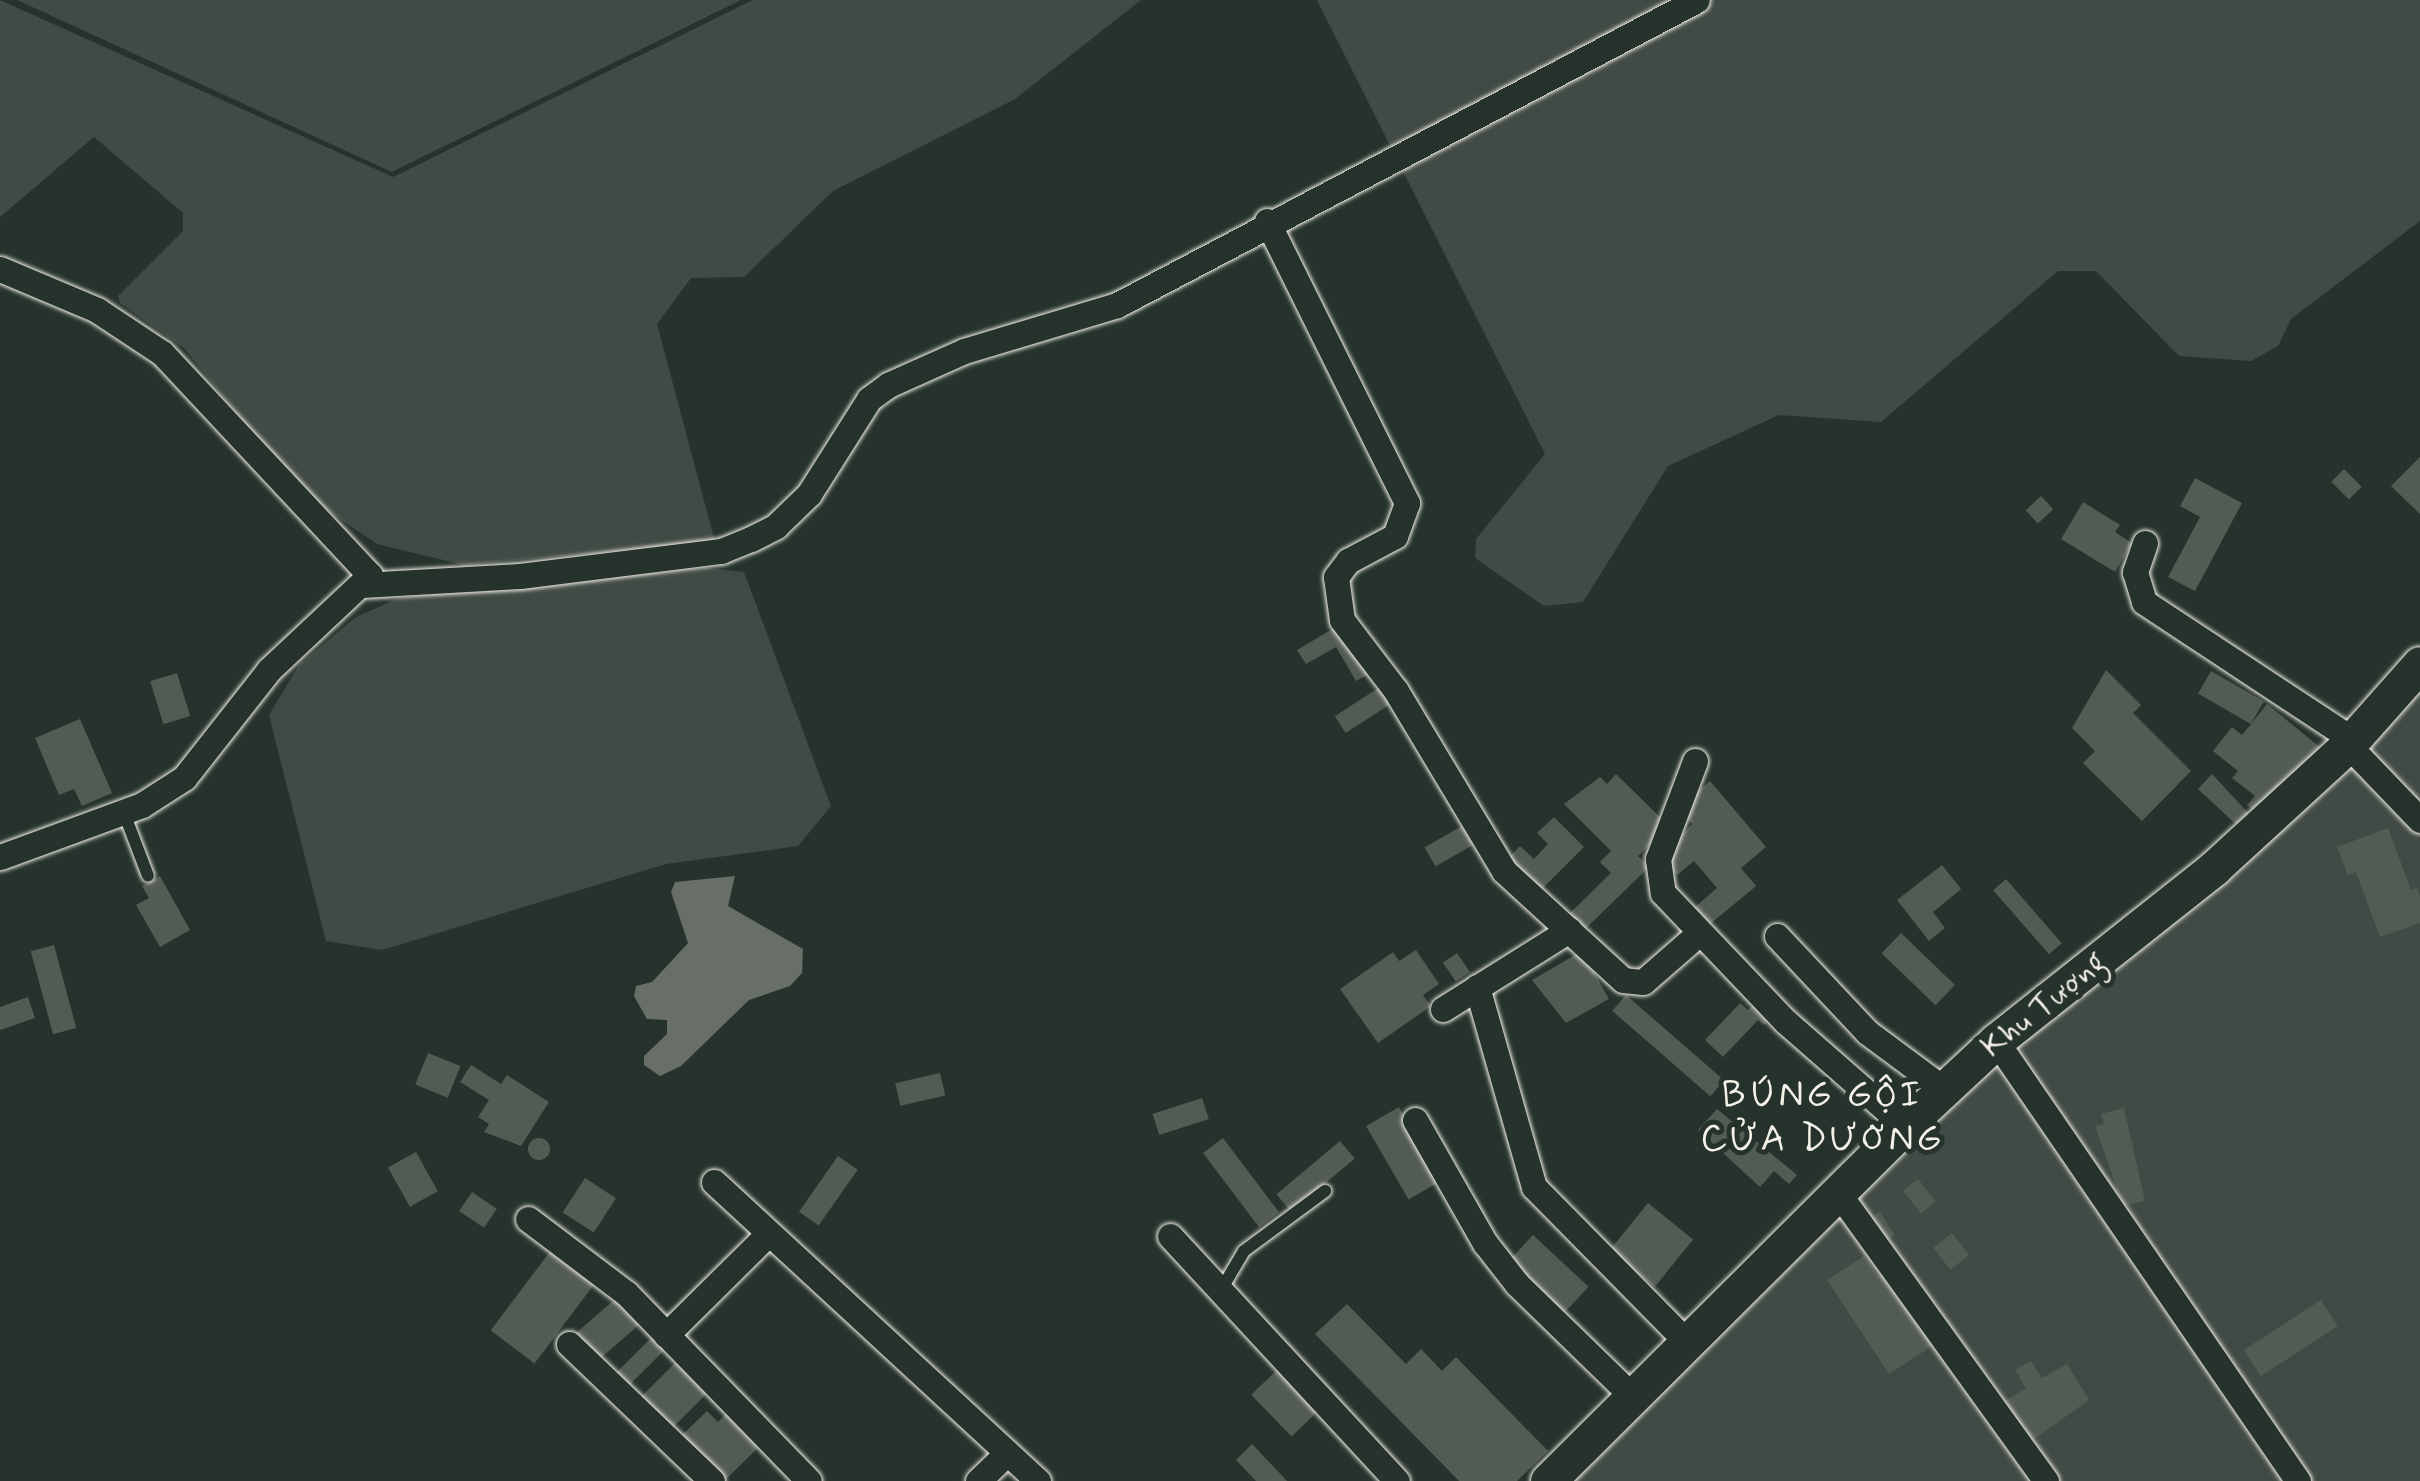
<!DOCTYPE html>
<html>
<head>
<meta charset="utf-8">
<style>
	body { margin:0 }
	#map { position:relative; width:2420px; height:1481px; overflow:hidden; background:#26332d; font-family:Mynerve,sans-serif }
	div>[style] { position:absolute }
	.green>* { inset:0; background:#414b45 }
	.water>* { inset:0; background:#676f68 }
	.building>* { inset:0; background:#525c55; transform-origin:0 0 }
	.round { border-radius:50% }
	.roads { filter:drop-shadow(0 0 2px #f4f1e8) drop-shadow(0 0 2px #f4f1e8) }
	.lane>* { height:12px; margin:-6px; padding:0 6px; transform-origin:6px; border-radius:6px; background:#26332d }
	.street>* { height:25px; margin:-12.5px; padding:0 12.5px; transform-origin:12.5px; border-radius:12.5px; background:#26332d }
	.secondary>* { height:35px; margin:-17.5px; padding:0 17.5px; transform-origin:17.5px; border-radius:17.5px; background:#26332d }
	span { translate:-50% -50%; white-space:nowrap; text-align:center; line-height:1.15; -webkit-text-stroke:10px #26332d; paint-order:stroke }
	.street-label { font-size:32px; color:#f4f1e8 }
	.quarter-label { font-size:38px; color:#f4f1e8; letter-spacing:2.5px }
</style>
</head>
<body>
<div id="map">
	<div class="green">
		<i style="clip-path:polygon(0 0,393px 177px,753px 0,1141px 0,1015px 99px,833px 191px,744px 277px,691px 278px,657px 324px,715px 542px,464px 565px,377px 544px,325px 509px,264px 447px,184px 348px,120px 303px,118px 296px,183px 231px,183px 213px,94px 137px,0 217px)"></i>
		<i style="clip-path:polygon(17px 0,741px 0,392px 172px)"></i>
		<i style="clip-path:polygon(1317px 0,2420px 0,2420px 221px,2291px 319px,2278px 346px,2251px 361px,2179px 356px,2096px 271px,2058px 271px,1881px 422px,1779px 415px,1668px 466px,1583px 602px,1544px 606px,1475px 558px,1476px 539px,1545px 454px)"></i>
		<i style="clip-path:polygon(706px 568px,744px 572px,831px 806px,798px 846px,666px 864px,382px 950px,326px 941px,269px 715px,299px 665px,356px 617px,399px 598px)"></i>
		<i style="clip-path:polygon(2420px 680px,2420px 1481px,1564px 1481px,1944px 1106px)"></i>
	</div>
	<div class="water">
		<i style="clip-path:polygon(735px 876px,728px 906px,803px 949px,802px 973px,790px 986px,749px 1000px,681px 1066px,660px 1076px,644px 1065px,644px 1056px,667px 1034px,667px 1020px,647px 1019px,634px 996px,636px 986px,652px 982px,688px 943px,671px 892px,675px 882px)"></i>
	</div>
	<div class="building">
		<i style="clip-path:polygon(2420px 457px,2420px 514px,2391px 486px)"></i>
		<i style="left:2344px;top:469px;width:25px;height:18px;rotate:45deg"></i>
		<i style="clip-path:polygon(2195px 478px,2242px 503px,2195px 591px,2168px 577px,2200px 517px,2180px 506px)"></i>
		<i style="left:2041px;top:496px;width:18px;height:21px;rotate:47deg"></i>
		<i style="clip-path:polygon(2083px 502px,2120px 525px,2115px 532px,2132px 543px,2115px 572px,2061px 539px)"></i>
		<i style="clip-path:polygon(1341px 624px,1371px 673px,1356px 681px,1336px 647px,1306px 664px,1297px 650px)"></i>
		<i style="clip-path:polygon(2106px 670px,2141px 705px,2133px 713px,2191px 771px,2142px 821px,2083px 763px,2095px 751px,2072px 728px)"></i>
		<i style="left:2211px;top:671px;width:61px;height:26px;rotate:30deg"></i>
		<i style="left:177px;top:673px;width:45px;height:28px;rotate:73deg"></i>
		<i style="left:1386px;top:683px;width:20px;height:61px;rotate:57deg"></i>
		<i style="clip-path:polygon(2267px 704px,2321px 748px,2259px 815px,2247px 805px,2255px 796px,2232px 778px,2238px 771px,2213px 751px,2232px 727px,2242px 735px)"></i>
		<i style="clip-path:polygon(80px 719px,112px 793px,82px 806px,74px 789px,59px 795px,35px 738px)"></i>
		<i style="clip-path:polygon(1616px 774px,1669px 826px,1638px 856px,1649px 867px,1580px 934px,1565px 918px,1611px 873px,1600px 862px,1611px 851px,1564px 804px,1600px 777px,1607px 784px)"></i>
		<i style="clip-path:polygon(2212px 774px,2251px 816px,2240px 828px,2198px 789px)"></i>
		<i style="clip-path:polygon(1710px 781px,1766px 847px,1741px 868px,1756px 886px,1709px 925px,1694px 908px,1717px 888px,1694px 861px,1677px 875px,1662px 857px,1692px 824px,1678px 808px)"></i>
		<i style="clip-path:polygon(1554px 817px,1584px 847px,1539px 892px,1506px 860px,1520px 846px,1534px 859px,1548px 844px,1537px 833px)"></i>
		<i style="left:1467px;top:823px;width:22px;height:49px;rotate:60deg"></i>
		<i style="clip-path:polygon(2388px 828px,2411px 890px,2417px 888px,2420px 896px,2420px 923px,2380px 937px,2356px 872px,2348px 875px,2337px 847px)"></i>
		<i style="clip-path:polygon(1942px 865px,1961px 889px,1933px 912px,1945px 928px,1929px 941px,1897px 900px)"></i>
		<i style="clip-path:polygon(160px 876px,190px 930px,160px 947px,136px 905px,149px 898px,142px 886px)"></i>
		<i style="left:2006px;top:879px;width:85px;height:17px;rotate:49deg"></i>
		<i style="left:1901px;top:933px;width:75px;height:28px;rotate:44deg"></i>
		<i style="left:54px;top:945px;width:86px;height:24px;rotate:75deg"></i>
		<i style="clip-path:polygon(1416px 950px,1439px 984px,1423px 995px,1431px 1006px,1378px 1043px,1340px 989px,1393px 952px,1399px 961px)"></i>
		<i style="clip-path:polygon(1582px 951px,1609px 999px,1566px 1023px,1532px 980px)"></i>
		<i style="left:1457px;top:953px;width:23px;height:17px;rotate:56deg"></i>
		<i style="left:1626px;top:995px;width:130px;height:21px;rotate:41deg"></i>
		<i style="clip-path:polygon(28px 997px,35px 1018px,0 1030px,0 1007px)"></i>
		<i style="clip-path:polygon(1759px 999px,1775px 1014px,1764px 1025px,1758px 1020px,1723px 1057px,1705px 1040px,1740px 1003px,1748px 1010px)"></i>
		<i style="left:428px;top:1053px;width:35px;height:34px;rotate:22deg"></i>
		<i style="clip-path:polygon(471px 1065px,501px 1084px,507px 1075px,549px 1102px,521px 1146px,484px 1132px,489px 1124px,478px 1117px,489px 1100px,460px 1082px)"></i>
		<i style="left:940px;top:1073px;width:23px;height:46px;rotate:77deg"></i>
		<i style="left:1202px;top:1098px;width:22px;height:52px;rotate:72deg"></i>
		<i style="left:1399px;top:1107px;width:85px;height:38px;rotate:60deg"></i>
		<i style="clip-path:polygon(2124px 1108px,2145px 1201px,2123px 1206px,2095px 1126px,2104px 1124px,2101px 1114px)"></i>
		<i style="clip-path:polygon(1717px 1109px,1797px 1175px,1789px 1184px,1774px 1171px,1760px 1187px,1698px 1130px)"></i>
		<i class="round" style="left:528px;top:1138px;width:22px;height:22px"></i>
		<i style="left:1223px;top:1138px;width:93px;height:25px;rotate:53deg"></i>
		<i style="left:1340px;top:1141px;width:23px;height:83px;rotate:50deg"></i>
		<i style="left:416px;top:1152px;width:45px;height:32px;rotate:61deg"></i>
		<i style="left:838px;top:1156px;width:24px;height:68px;rotate:35deg"></i>
		<i style="left:585px;top:1178px;width:37px;height:41px;rotate:33deg"></i>
		<i style="left:1918px;top:1179px;width:29px;height:19px;rotate:52deg"></i>
		<i style="left:472px;top:1192px;width:30px;height:23px;rotate:34deg"></i>
		<i style="left:1648px;top:1203px;width:58px;height:61px;rotate:39deg"></i>
		<i style="left:1880px;top:1212px;width:27px;height:17px;rotate:57deg"></i>
		<i style="left:1952px;top:1233px;width:28px;height:24px;rotate:52deg"></i>
		<i style="left:1533px;top:1235px;width:76px;height:38px;rotate:43deg"></i>
		<i style="left:555px;top:1245px;width:55px;height:107px;rotate:37deg"></i>
		<i style="clip-path:polygon(1864px 1256px,1878px 1276px,1886px 1271px,1935px 1344px,1889px 1374px,1827px 1280px)"></i>
		<i style="left:621px;top:1294px;width:35px;height:66px;rotate:49deg"></i>
		<i style="left:2321px;top:1300px;width:31px;height:92px;rotate:57deg"></i>
		<i style="clip-path:polygon(1347px 1304px,1406px 1364px,1421px 1349px,1442px 1371px,1456px 1357px,1548px 1451px,1517px 1481px,1459px 1481px,1315px 1334px)"></i>
		<i style="left:657px;top:1332px;width:18px;height:64px;rotate:45deg"></i>
		<i style="left:678px;top:1360px;width:44px;height:57px;rotate:45deg"></i>
		<i style="clip-path:polygon(2031px 1361px,2042px 1378px,2067px 1364px,2089px 1400px,2027px 1444px,2003px 1402px,2026px 1388px,2015px 1370px)"></i>
		<i style="left:1280px;top:1367px;width:58px;height:40px;rotate:46deg"></i>
		<i style="clip-path:polygon(707px 1411px,718px 1422px,727px 1413px,760px 1446px,724px 1481px,678px 1439px)"></i>
		<i style="clip-path:polygon(1252px 1444px,1287px 1481px,1256px 1481px,1236px 1460px)"></i>
	</div>
	<div class="roads">
		<div class="lane">
			<i style="left:124px;top:813px;width:67px;rotate:69.1deg"></i>
			<i style="left:1221px;top:1290px;width:45px;rotate:-59.5deg"></i>
			<i style="left:1244px;top:1251px;width:101px;rotate:-36.5deg"></i>
		</div>
		<div class="street">
			<i style="left:1267px;top:221px;width:315px;rotate:63.6deg"></i>
			<i style="left:1407px;top:503px;width:35px;rotate:110deg"></i>
			<i style="left:1395px;top:536px;width:53px;rotate:152deg"></i>
			<i style="left:1348px;top:561px;width:20px;rotate:127deg"></i>
			<i style="left:1336px;top:577px;width:43px;rotate:82.1deg"></i>
			<i style="left:1342px;top:620px;width:89px;rotate:52.7deg"></i>
			<i style="left:1396px;top:691px;width:210px;rotate:59deg"></i>
			<i style="left:1504px;top:871px;width:161px;rotate:42.5deg"></i>
			<i style="left:1623px;top:980px;width:20px;rotate:6deg"></i>
			<i style="left:1643px;top:982px;width:73px;rotate:-41.1deg"></i>
			<i style="left:0;top:269px;width:105px;rotate:22.9deg"></i>
			<i style="left:97px;top:310px;width:78px;rotate:33.5deg"></i>
			<i style="left:162px;top:353px;width:304px;rotate:46.9deg"></i>
			<i style="left:370px;top:575px;width:139px;rotate:136.8deg"></i>
			<i style="left:269px;top:670px;width:137px;rotate:128.2deg"></i>
			<i style="left:184px;top:778px;width:50px;rotate:147.3deg"></i>
			<i style="left:142px;top:805px;width:151px;rotate:159.9deg"></i>
			<i style="left:2145px;top:543px;width:31px;rotate:109deg"></i>
			<i style="left:2135px;top:572px;width:31px;rotate:73deg"></i>
			<i style="left:2144px;top:602px;width:250px;rotate:33.4deg"></i>
			<i style="left:362px;top:585px;width:158px;rotate:-3.3deg"></i>
			<i style="left:520px;top:576px;width:203px;rotate:-7.1deg"></i>
			<i style="left:721px;top:551px;width:32px;rotate:-22deg"></i>
			<i style="left:751px;top:539px;width:28px;rotate:-27deg"></i>
			<i style="left:776px;top:526px;width:46px;rotate:-44.1deg"></i>
			<i style="left:809px;top:494px;width:112px;rotate:-57.7deg"></i>
			<i style="left:869px;top:399px;width:24px;rotate:-36deg"></i>
			<i style="left:888px;top:385px;width:83px;rotate:-24.1deg"></i>
			<i style="left:964px;top:351px;width:160px;rotate:-16.7deg"></i>
			<i style="left:1117px;top:305px;width:655px;rotate:-27.74deg"></i>
			<i style="left:2348px;top:745px;width:104px;rotate:46.2deg"></i>
			<i style="left:1695px;top:761px;width:105px;rotate:110.7deg"></i>
			<i style="left:1658px;top:859px;width:34px;rotate:82deg"></i>
			<i style="left:1663px;top:893px;width:177px;rotate:46.4deg"></i>
			<i style="left:1785px;top:1021px;width:159px;rotate:41.2deg"></i>
			<i style="left:1777px;top:936px;width:132px;rotate:46.8deg"></i>
			<i style="left:1867px;top:1032px;width:97px;rotate:36.6deg"></i>
			<i style="left:1477px;top:987px;width:208px;rotate:74.1deg"></i>
			<i style="left:1534px;top:1187px;width:216px;rotate:45.4deg"></i>
			<i style="left:1443px;top:1009px;width:149px;rotate:-32.1deg"></i>
			<i style="left:1996px;top:1041px;width:534px;rotate:55.54deg"></i>
			<i style="left:1415px;top:1120px;width:142px;rotate:60.4deg"></i>
			<i style="left:1485px;top:1243px;width:52px;rotate:52deg"></i>
			<i style="left:1517px;top:1284px;width:162px;rotate:44.2deg"></i>
			<i style="left:714px;top:1182px;width:441px;rotate:42.7deg"></i>
			<i style="left:1839px;top:1194px;width:354px;rotate:54.2deg"></i>
			<i style="left:528px;top:1219px;width:123px;rotate:37.1deg"></i>
			<i style="left:626px;top:1293px;width:262px;rotate:45.8deg"></i>
			<i style="left:1170px;top:1236px;width:334px;rotate:47.2deg"></i>
			<i style="left:666px;top:1335px;width:144px;rotate:-44.7deg"></i>
			<i style="left:569px;top:1344px;width:198px;rotate:43.8deg"></i>
			<i style="left:978px;top:1481px;width:40px;rotate:-44deg"></i>
		</div>
		<div class="secondary">
			<i style="left:1548px;top:1481px;width:503px;rotate:-44.84deg"></i>
			<i style="left:1905px;top:1126px;width:125px;rotate:-43deg"></i>
			<i style="left:1996px;top:1041px;width:278px;rotate:-38.4deg"></i>
			<i style="left:2214px;top:868px;width:182px;rotate:-42.5deg"></i>
			<i style="left:2348px;top:745px;width:108px;rotate:-48.4deg"></i>
		</div>
	</div>
	<div class="street-label">
		<span style="left:2044px;top:1005px;rotate:-39deg">Khu Tượng</span>
	</div>
	<div class="quarter-label">
		<span style="left:1822px;top:1118px">BÚNG GỘI<br>CỬA DƯƠNG</span>
	</div>
</div>
</body>
</html>
